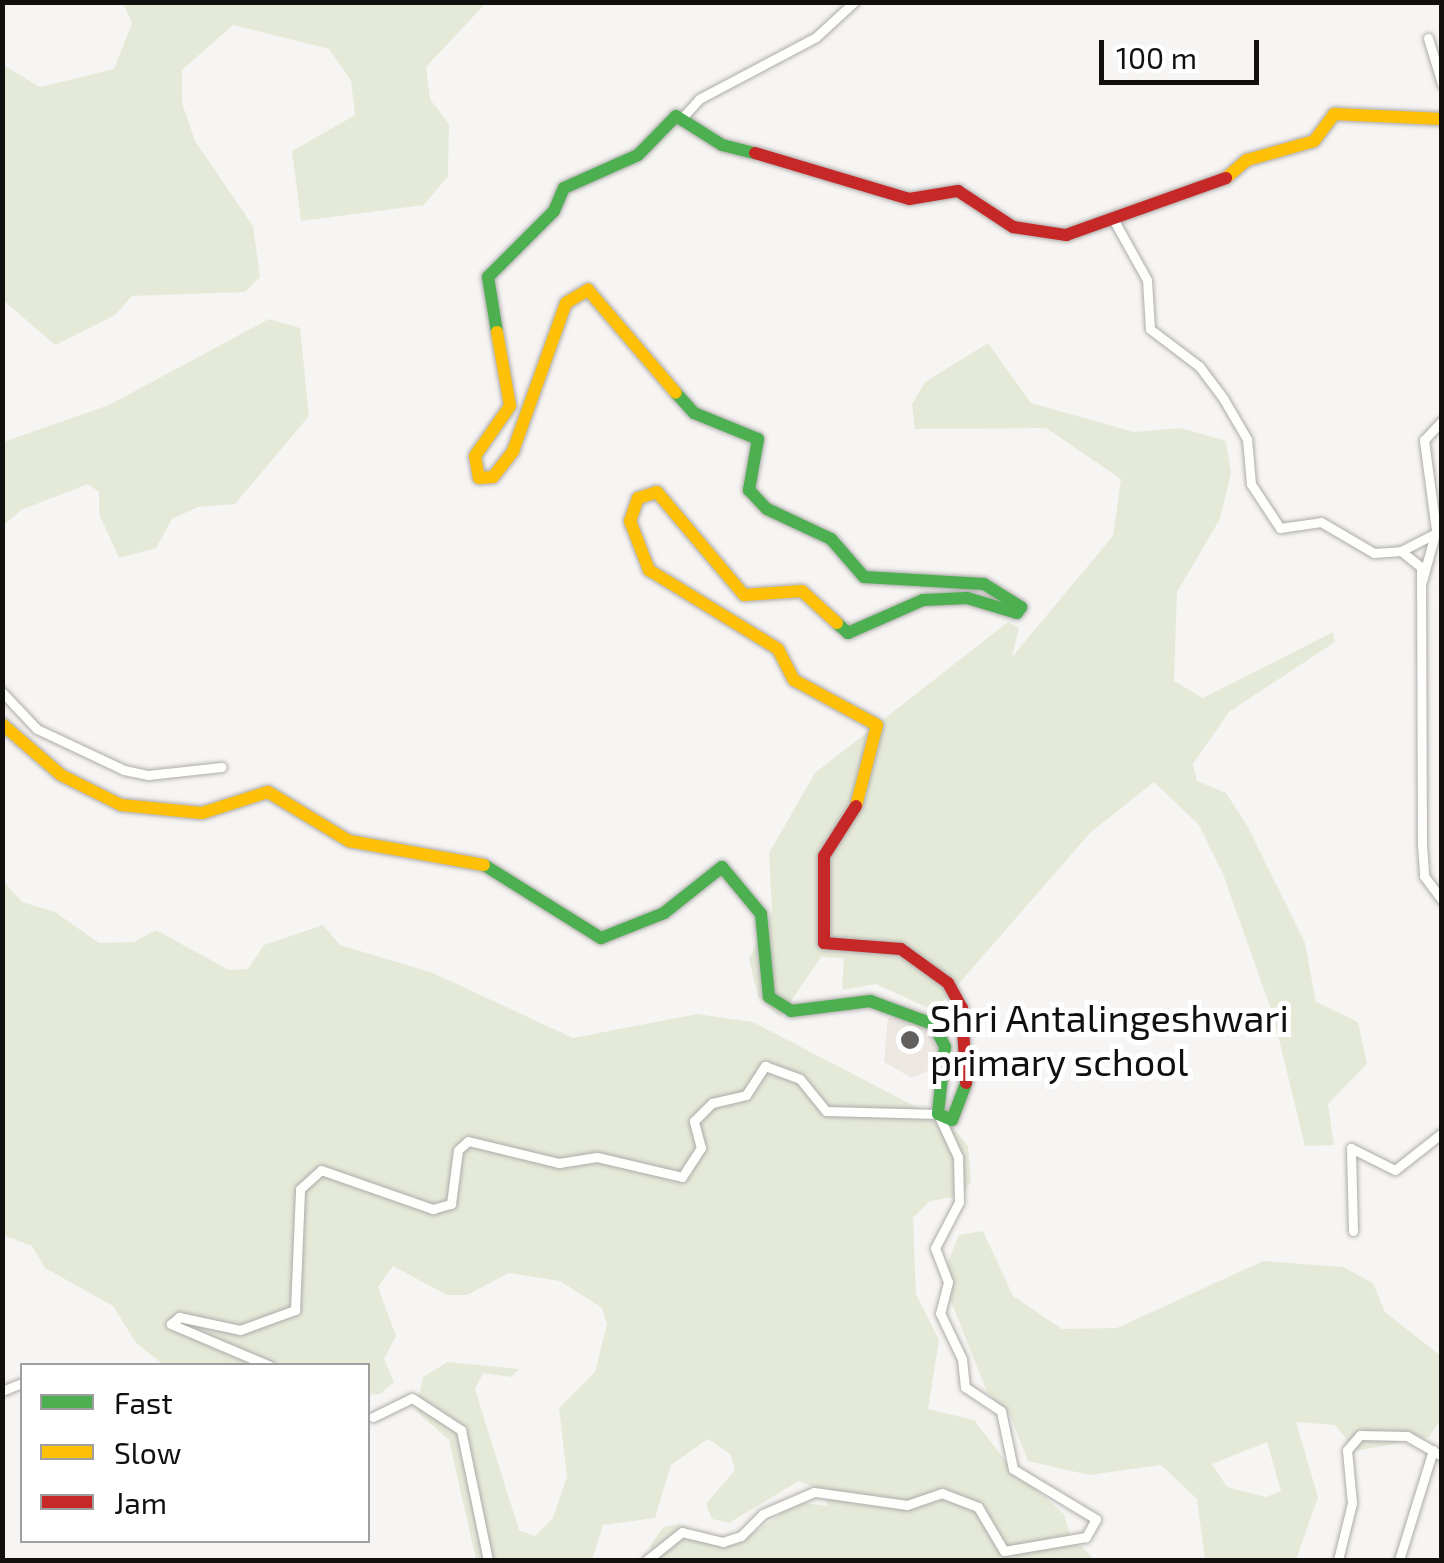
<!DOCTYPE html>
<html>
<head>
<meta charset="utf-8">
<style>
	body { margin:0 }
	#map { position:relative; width:1444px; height:1563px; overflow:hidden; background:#f7f5f3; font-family:"Exo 2",sans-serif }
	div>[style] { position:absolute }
	.built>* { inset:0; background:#ece7e1 }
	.green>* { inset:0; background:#e5ead8 }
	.roads { filter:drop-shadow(0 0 2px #adabaa) drop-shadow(0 0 2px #adabaa) }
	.street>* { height:9px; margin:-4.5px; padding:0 4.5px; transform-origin:4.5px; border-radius:4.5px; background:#fefefd }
	.fast>* { height:12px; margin:-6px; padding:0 6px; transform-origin:6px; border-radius:6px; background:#4caf50 }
	.slow>* { height:12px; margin:-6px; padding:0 6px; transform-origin:6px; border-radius:6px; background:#ffc107 }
	.jam>* { height:12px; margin:-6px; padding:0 6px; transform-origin:6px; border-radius:6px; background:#c62828 }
	.dots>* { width:28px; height:28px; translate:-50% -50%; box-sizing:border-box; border:5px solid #fff; border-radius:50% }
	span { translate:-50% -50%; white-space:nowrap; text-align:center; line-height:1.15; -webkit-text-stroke:10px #fff; paint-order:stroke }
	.poi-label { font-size:38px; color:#11100f }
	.left { translate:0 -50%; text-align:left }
	.frame { position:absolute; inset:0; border:5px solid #11100f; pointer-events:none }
	.legend { position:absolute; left:20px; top:1363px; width:350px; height:180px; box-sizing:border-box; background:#fff; border:2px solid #a09f9f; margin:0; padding:12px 18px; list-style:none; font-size:30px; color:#11100f }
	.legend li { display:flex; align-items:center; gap:20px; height:50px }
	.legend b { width:50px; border:2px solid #a09f9f }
	.scale { position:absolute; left:1099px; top:40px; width:160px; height:45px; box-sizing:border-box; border:5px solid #11100f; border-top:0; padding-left:12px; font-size:30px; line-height:35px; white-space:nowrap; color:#11100f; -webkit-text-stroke:8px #fff; paint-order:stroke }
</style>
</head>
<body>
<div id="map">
	<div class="built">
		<i style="clip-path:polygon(888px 1018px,925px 1018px,943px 1064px,912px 1078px,884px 1062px)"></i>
	</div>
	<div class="green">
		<i style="clip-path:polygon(123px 3px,486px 3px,426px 67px,430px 99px,449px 124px,448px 176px,424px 205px,301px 221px,292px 151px,355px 115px,351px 81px,329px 49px,233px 25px,182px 70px,182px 103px,195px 141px,253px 226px,260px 277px,245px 292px,132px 296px,115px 315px,55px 345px,3px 300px,3px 65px,40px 87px,114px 69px,132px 23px)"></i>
		<i style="clip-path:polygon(269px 319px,300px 328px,309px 416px,235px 504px,198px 507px,172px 519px,156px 548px,119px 558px,99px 514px,99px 492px,88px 484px,21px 510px,3px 526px,3px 442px,109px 405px)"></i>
		<i style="clip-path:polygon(988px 343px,1031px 403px,1134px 432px,1181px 428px,1226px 441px,1231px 473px,1220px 519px,1177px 592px,1174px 681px,1203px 698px,1333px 632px,1335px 642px,1229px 712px,1193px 764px,1197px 781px,1226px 793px,1248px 827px,1305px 943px,1316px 1002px,1358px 1022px,1367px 1064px,1328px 1104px,1334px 1145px,1305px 1146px,1273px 1015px,1223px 874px,1199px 825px,1154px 782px,1090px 833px,935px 1011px,876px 984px,842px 990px,844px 958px,821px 957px,780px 1017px,758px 997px,749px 959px,772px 912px,769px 853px,815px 773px,1008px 622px,1019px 628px,1012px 657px,1113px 536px,1121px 479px,1046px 428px,915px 429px,912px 404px,925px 382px)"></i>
		<i style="clip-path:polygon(5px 883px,22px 902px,55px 912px,99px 943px,134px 942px,156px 930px,229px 970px,248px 969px,264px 945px,323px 925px,340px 945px,433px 973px,573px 1038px,697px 1014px,753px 1022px,951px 1125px,968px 1146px,971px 1182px,960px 1196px,930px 1201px,913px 1218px,916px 1294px,939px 1340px,928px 1409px,974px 1420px,1011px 1468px,1064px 1514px,1071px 1536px,1095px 1560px,657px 1560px,650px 1546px,663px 1527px,680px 1524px,718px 1544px,755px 1532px,798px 1502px,828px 1506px,824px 1491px,799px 1481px,729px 1523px,712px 1519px,706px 1504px,735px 1470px,730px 1454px,708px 1439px,671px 1465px,655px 1518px,603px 1525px,592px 1560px,476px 1560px,449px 1440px,416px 1411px,423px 1377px,448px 1362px,519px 1369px,511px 1377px,483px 1373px,475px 1389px,519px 1530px,535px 1536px,553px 1518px,567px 1477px,559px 1408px,595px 1372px,607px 1324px,602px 1308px,560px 1281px,509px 1273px,467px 1295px,447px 1295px,393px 1266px,378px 1287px,396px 1336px,384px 1359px,394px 1382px,380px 1394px,368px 1395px,368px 1366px,164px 1365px,136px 1343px,113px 1306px,45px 1268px,32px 1246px,3px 1235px)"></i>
		<i style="clip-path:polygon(evenodd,983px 1231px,1013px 1296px,1062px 1329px,1117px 1328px,1263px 1261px,1343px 1267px,1373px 1283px,1385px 1312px,1441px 1356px,1441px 1419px,1429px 1437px,1356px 1451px,1335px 1425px,1296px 1422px,1318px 1497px,1296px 1560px,1205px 1560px,1197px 1499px,1161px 1465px,1089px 1475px,1028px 1461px,1010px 1415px,987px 1392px,950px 1299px,948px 1261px,959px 1235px,983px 1231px,1267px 1442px,1281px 1491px,1266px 1497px,1227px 1487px,1212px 1464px,1267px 1442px)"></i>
	</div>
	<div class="roads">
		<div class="street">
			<i style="left:1428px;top:38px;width:48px;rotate:73.1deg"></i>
			<i style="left:682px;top:118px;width:25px;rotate:-48deg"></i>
			<i style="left:699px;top:99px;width:132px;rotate:-27.9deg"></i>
			<i style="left:816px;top:37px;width:52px;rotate:-42.6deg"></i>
			<i style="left:1112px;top:217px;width:72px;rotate:60.9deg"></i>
			<i style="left:1147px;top:280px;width:49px;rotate:86.5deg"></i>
			<i style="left:1150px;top:329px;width:61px;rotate:37.1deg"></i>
			<i style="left:1199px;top:366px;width:40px;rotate:53deg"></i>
			<i style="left:1223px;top:398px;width:48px;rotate:59.7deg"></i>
			<i style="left:1247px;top:439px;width:45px;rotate:84.9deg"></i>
			<i style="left:1251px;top:484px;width:53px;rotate:56.6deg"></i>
			<i style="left:1280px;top:528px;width:41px;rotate:-8.3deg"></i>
			<i style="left:1321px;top:522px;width:61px;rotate:30.3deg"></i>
			<i style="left:1374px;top:553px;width:27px;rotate:-4deg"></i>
			<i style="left:1401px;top:551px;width:46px;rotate:-27.1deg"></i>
			<i style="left:1401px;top:551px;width:26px;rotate:39deg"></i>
			<i style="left:1421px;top:567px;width:277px;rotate:89.8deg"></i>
			<i style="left:1422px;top:844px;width:32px;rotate:86deg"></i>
			<i style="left:1424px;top:876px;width:30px;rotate:53deg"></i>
			<i style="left:1422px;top:581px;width:53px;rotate:-74.6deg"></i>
			<i style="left:1436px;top:530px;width:91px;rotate:-97.6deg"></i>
			<i style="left:1424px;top:440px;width:26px;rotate:-47deg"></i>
			<i style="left:2px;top:692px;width:51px;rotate:46.6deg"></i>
			<i style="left:37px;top:729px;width:96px;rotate:25.2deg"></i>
			<i style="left:124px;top:770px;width:25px;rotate:12deg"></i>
			<i style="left:148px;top:775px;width:74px;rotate:-6.2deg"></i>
			<i style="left:1353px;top:1231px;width:83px;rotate:-91.4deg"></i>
			<i style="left:1351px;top:1148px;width:49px;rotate:26.6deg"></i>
			<i style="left:1395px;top:1170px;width:60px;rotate:-38.2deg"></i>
			<i style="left:270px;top:1366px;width:108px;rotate:-157deg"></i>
			<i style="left:171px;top:1324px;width:11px;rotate:-41deg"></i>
			<i style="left:179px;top:1317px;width:62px;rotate:12deg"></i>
			<i style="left:240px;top:1330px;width:59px;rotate:-20deg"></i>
			<i style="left:295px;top:1310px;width:121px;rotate:-87.6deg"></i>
			<i style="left:300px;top:1189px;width:28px;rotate:-42deg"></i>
			<i style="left:321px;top:1170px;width:119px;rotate:19.2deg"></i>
			<i style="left:433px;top:1209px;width:19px;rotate:-16deg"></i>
			<i style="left:451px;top:1204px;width:54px;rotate:-82.6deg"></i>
			<i style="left:458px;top:1150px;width:13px;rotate:-42deg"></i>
			<i style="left:468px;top:1141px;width:94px;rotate:13.6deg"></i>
			<i style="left:559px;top:1163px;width:38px;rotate:-9deg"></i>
			<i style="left:597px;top:1157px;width:87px;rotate:13.2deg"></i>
			<i style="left:682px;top:1177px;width:35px;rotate:-57deg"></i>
			<i style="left:701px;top:1148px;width:28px;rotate:-105deg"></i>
			<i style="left:694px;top:1121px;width:25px;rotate:-45deg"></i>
			<i style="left:712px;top:1103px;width:35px;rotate:-13deg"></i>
			<i style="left:746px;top:1095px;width:35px;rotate:-57deg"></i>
			<i style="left:765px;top:1066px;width:37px;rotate:20deg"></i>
			<i style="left:800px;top:1079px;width:41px;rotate:50.9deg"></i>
			<i style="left:826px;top:1111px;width:112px;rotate:1.5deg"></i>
			<i style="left:938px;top:1114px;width:47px;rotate:65.1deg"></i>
			<i style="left:958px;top:1157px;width:45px;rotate:88.7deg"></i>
			<i style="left:959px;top:1202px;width:52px;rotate:117.6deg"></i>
			<i style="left:935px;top:1248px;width:36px;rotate:69deg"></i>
			<i style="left:948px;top:1282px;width:32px;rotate:104deg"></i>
			<i style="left:940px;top:1313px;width:51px;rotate:64.4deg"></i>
			<i style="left:962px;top:1359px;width:28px;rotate:84deg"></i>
			<i style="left:965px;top:1387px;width:43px;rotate:33.7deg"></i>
			<i style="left:1001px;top:1411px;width:59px;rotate:78.3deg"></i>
			<i style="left:1013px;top:1469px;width:97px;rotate:31.1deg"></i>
			<i style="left:1096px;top:1519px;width:21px;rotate:119deg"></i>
			<i style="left:1086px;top:1537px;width:83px;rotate:170.3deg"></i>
			<i style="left:1004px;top:1551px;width:51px;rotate:-120.6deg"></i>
			<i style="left:978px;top:1507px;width:39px;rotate:-159deg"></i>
			<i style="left:942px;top:1493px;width:37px;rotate:161deg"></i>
			<i style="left:907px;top:1505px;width:94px;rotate:-172deg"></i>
			<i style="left:814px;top:1492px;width:56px;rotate:156.7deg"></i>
			<i style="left:763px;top:1514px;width:31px;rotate:135deg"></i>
			<i style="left:741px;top:1536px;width:19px;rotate:162deg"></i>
			<i style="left:723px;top:1542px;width:42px;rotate:-166.3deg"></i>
			<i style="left:682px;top:1532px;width:45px;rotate:141.3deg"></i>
			<i style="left:2px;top:1391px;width:22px;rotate:-22deg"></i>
			<i style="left:373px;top:1417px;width:43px;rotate:-26deg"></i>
			<i style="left:412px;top:1398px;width:59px;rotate:33.1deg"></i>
			<i style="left:461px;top:1430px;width:133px;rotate:78.3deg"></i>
			<i style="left:1338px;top:1560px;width:59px;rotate:-76.2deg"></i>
			<i style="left:1352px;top:1503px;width:53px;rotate:-95.4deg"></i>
			<i style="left:1347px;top:1450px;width:20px;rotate:-49deg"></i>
			<i style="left:1360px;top:1435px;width:47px;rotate:1.2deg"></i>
			<i style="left:1407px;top:1436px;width:40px;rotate:29.7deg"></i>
			<i style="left:1399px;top:1560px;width:115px;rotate:-72.8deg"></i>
		</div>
		<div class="fast">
			<i style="left:497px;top:332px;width:56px;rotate:-99.3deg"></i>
			<i style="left:488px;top:277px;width:93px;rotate:-45deg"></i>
			<i style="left:554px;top:211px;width:25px;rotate:-67deg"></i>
			<i style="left:564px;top:188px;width:81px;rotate:-24deg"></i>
			<i style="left:638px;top:155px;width:54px;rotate:-45.7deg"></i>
			<i style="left:676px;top:116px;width:54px;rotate:32.2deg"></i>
			<i style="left:722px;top:145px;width:34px;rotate:14deg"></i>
			<i style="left:676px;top:393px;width:27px;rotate:48deg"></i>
			<i style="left:694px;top:413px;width:69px;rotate:22.1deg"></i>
			<i style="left:758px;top:439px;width:52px;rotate:100deg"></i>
			<i style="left:749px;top:490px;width:26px;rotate:47deg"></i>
			<i style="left:767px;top:509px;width:71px;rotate:25.1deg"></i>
			<i style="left:831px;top:539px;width:50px;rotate:49deg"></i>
			<i style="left:864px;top:577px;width:120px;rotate:3.3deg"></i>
			<i style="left:984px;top:584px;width:44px;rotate:31.9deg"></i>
			<i style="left:1021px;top:607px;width:7px;rotate:124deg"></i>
			<i style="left:1017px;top:613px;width:52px;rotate:-163.3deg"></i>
			<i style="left:967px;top:598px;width:44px;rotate:177.4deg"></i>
			<i style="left:923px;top:600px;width:82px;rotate:156.3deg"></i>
			<i style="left:848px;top:633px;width:15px;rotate:-138deg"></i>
			<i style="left:484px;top:865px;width:138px;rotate:32deg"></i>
			<i style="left:601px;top:938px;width:68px;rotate:-21.6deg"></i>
			<i style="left:664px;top:913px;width:74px;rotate:-38.4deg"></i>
			<i style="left:722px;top:867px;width:61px;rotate:50.3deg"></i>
			<i style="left:761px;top:914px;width:83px;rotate:84.5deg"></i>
			<i style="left:769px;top:997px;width:26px;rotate:32deg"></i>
			<i style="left:791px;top:1011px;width:80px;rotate:-7.2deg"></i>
			<i style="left:870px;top:1001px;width:67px;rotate:20.1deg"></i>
			<i style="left:933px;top:1024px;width:26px;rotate:62deg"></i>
			<i style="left:945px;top:1047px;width:67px;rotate:96deg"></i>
			<i style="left:938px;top:1114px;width:15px;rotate:23deg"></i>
			<i style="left:952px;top:1120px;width:40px;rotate:-69deg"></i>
		</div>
		<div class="slow">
			<i style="left:1226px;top:178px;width:28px;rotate:-41deg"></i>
			<i style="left:1247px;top:160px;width:70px;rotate:-15.8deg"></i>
			<i style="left:1314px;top:141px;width:34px;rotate:-53deg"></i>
			<i style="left:1334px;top:114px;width:108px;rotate:2.7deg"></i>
			<i style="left:497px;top:332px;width:75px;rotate:80deg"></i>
			<i style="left:510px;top:406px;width:61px;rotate:125deg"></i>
			<i style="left:475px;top:456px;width:22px;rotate:80deg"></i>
			<i style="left:479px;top:478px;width:14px;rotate:-4deg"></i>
			<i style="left:493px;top:477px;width:33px;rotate:-52deg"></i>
			<i style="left:513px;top:451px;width:157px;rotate:-70.3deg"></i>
			<i style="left:566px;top:303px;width:26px;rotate:-31deg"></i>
			<i style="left:588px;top:290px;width:135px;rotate:49.5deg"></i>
			<i style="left:837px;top:623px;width:47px;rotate:-137.6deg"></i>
			<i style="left:802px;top:591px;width:58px;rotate:176.1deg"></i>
			<i style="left:744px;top:595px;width:135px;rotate:-130.2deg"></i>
			<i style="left:657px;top:492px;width:20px;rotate:162deg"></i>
			<i style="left:638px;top:498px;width:24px;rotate:109deg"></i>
			<i style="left:630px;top:521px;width:53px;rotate:68.8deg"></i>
			<i style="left:649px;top:570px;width:151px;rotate:31.5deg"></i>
			<i style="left:778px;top:649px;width:35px;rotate:63deg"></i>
			<i style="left:794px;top:680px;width:94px;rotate:28.5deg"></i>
			<i style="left:877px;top:725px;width:84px;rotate:104.5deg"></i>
			<i style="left:2px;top:724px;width:78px;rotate:40.8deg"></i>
			<i style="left:61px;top:775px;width:67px;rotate:26.6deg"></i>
			<i style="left:121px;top:805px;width:81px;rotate:5.6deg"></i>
			<i style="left:202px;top:813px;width:69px;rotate:-17.7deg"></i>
			<i style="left:268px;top:792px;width:95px;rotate:31.2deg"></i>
			<i style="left:349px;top:841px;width:137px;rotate:10.1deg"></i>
		</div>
		<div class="jam">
			<i style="left:755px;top:153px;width:161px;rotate:16.6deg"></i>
			<i style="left:909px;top:199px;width:50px;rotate:-9.3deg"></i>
			<i style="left:958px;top:191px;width:66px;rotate:33.2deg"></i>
			<i style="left:1013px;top:227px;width:54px;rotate:8.6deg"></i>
			<i style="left:1066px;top:235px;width:170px;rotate:-19.6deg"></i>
			<i style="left:856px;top:806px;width:59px;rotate:122.6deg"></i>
			<i style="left:824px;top:856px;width:87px;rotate:90deg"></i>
			<i style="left:824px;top:943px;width:77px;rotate:4.5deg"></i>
			<i style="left:901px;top:949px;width:58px;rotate:35.9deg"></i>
			<i style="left:948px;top:983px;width:29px;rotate:61deg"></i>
			<i style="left:962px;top:1008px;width:75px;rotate:86.9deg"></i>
		</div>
	</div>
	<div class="dots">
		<i style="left:910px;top:1040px;background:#62605f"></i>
	</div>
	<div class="poi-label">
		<span class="left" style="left:930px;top:1040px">Shri Antalingeshwari<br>primary school</span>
	</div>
	<div class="frame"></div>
	<ul class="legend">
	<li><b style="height:12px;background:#4caf50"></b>Fast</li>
	<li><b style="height:12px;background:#ffc107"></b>Slow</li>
	<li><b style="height:12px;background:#c62828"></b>Jam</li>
	</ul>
	<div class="scale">100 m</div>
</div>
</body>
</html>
